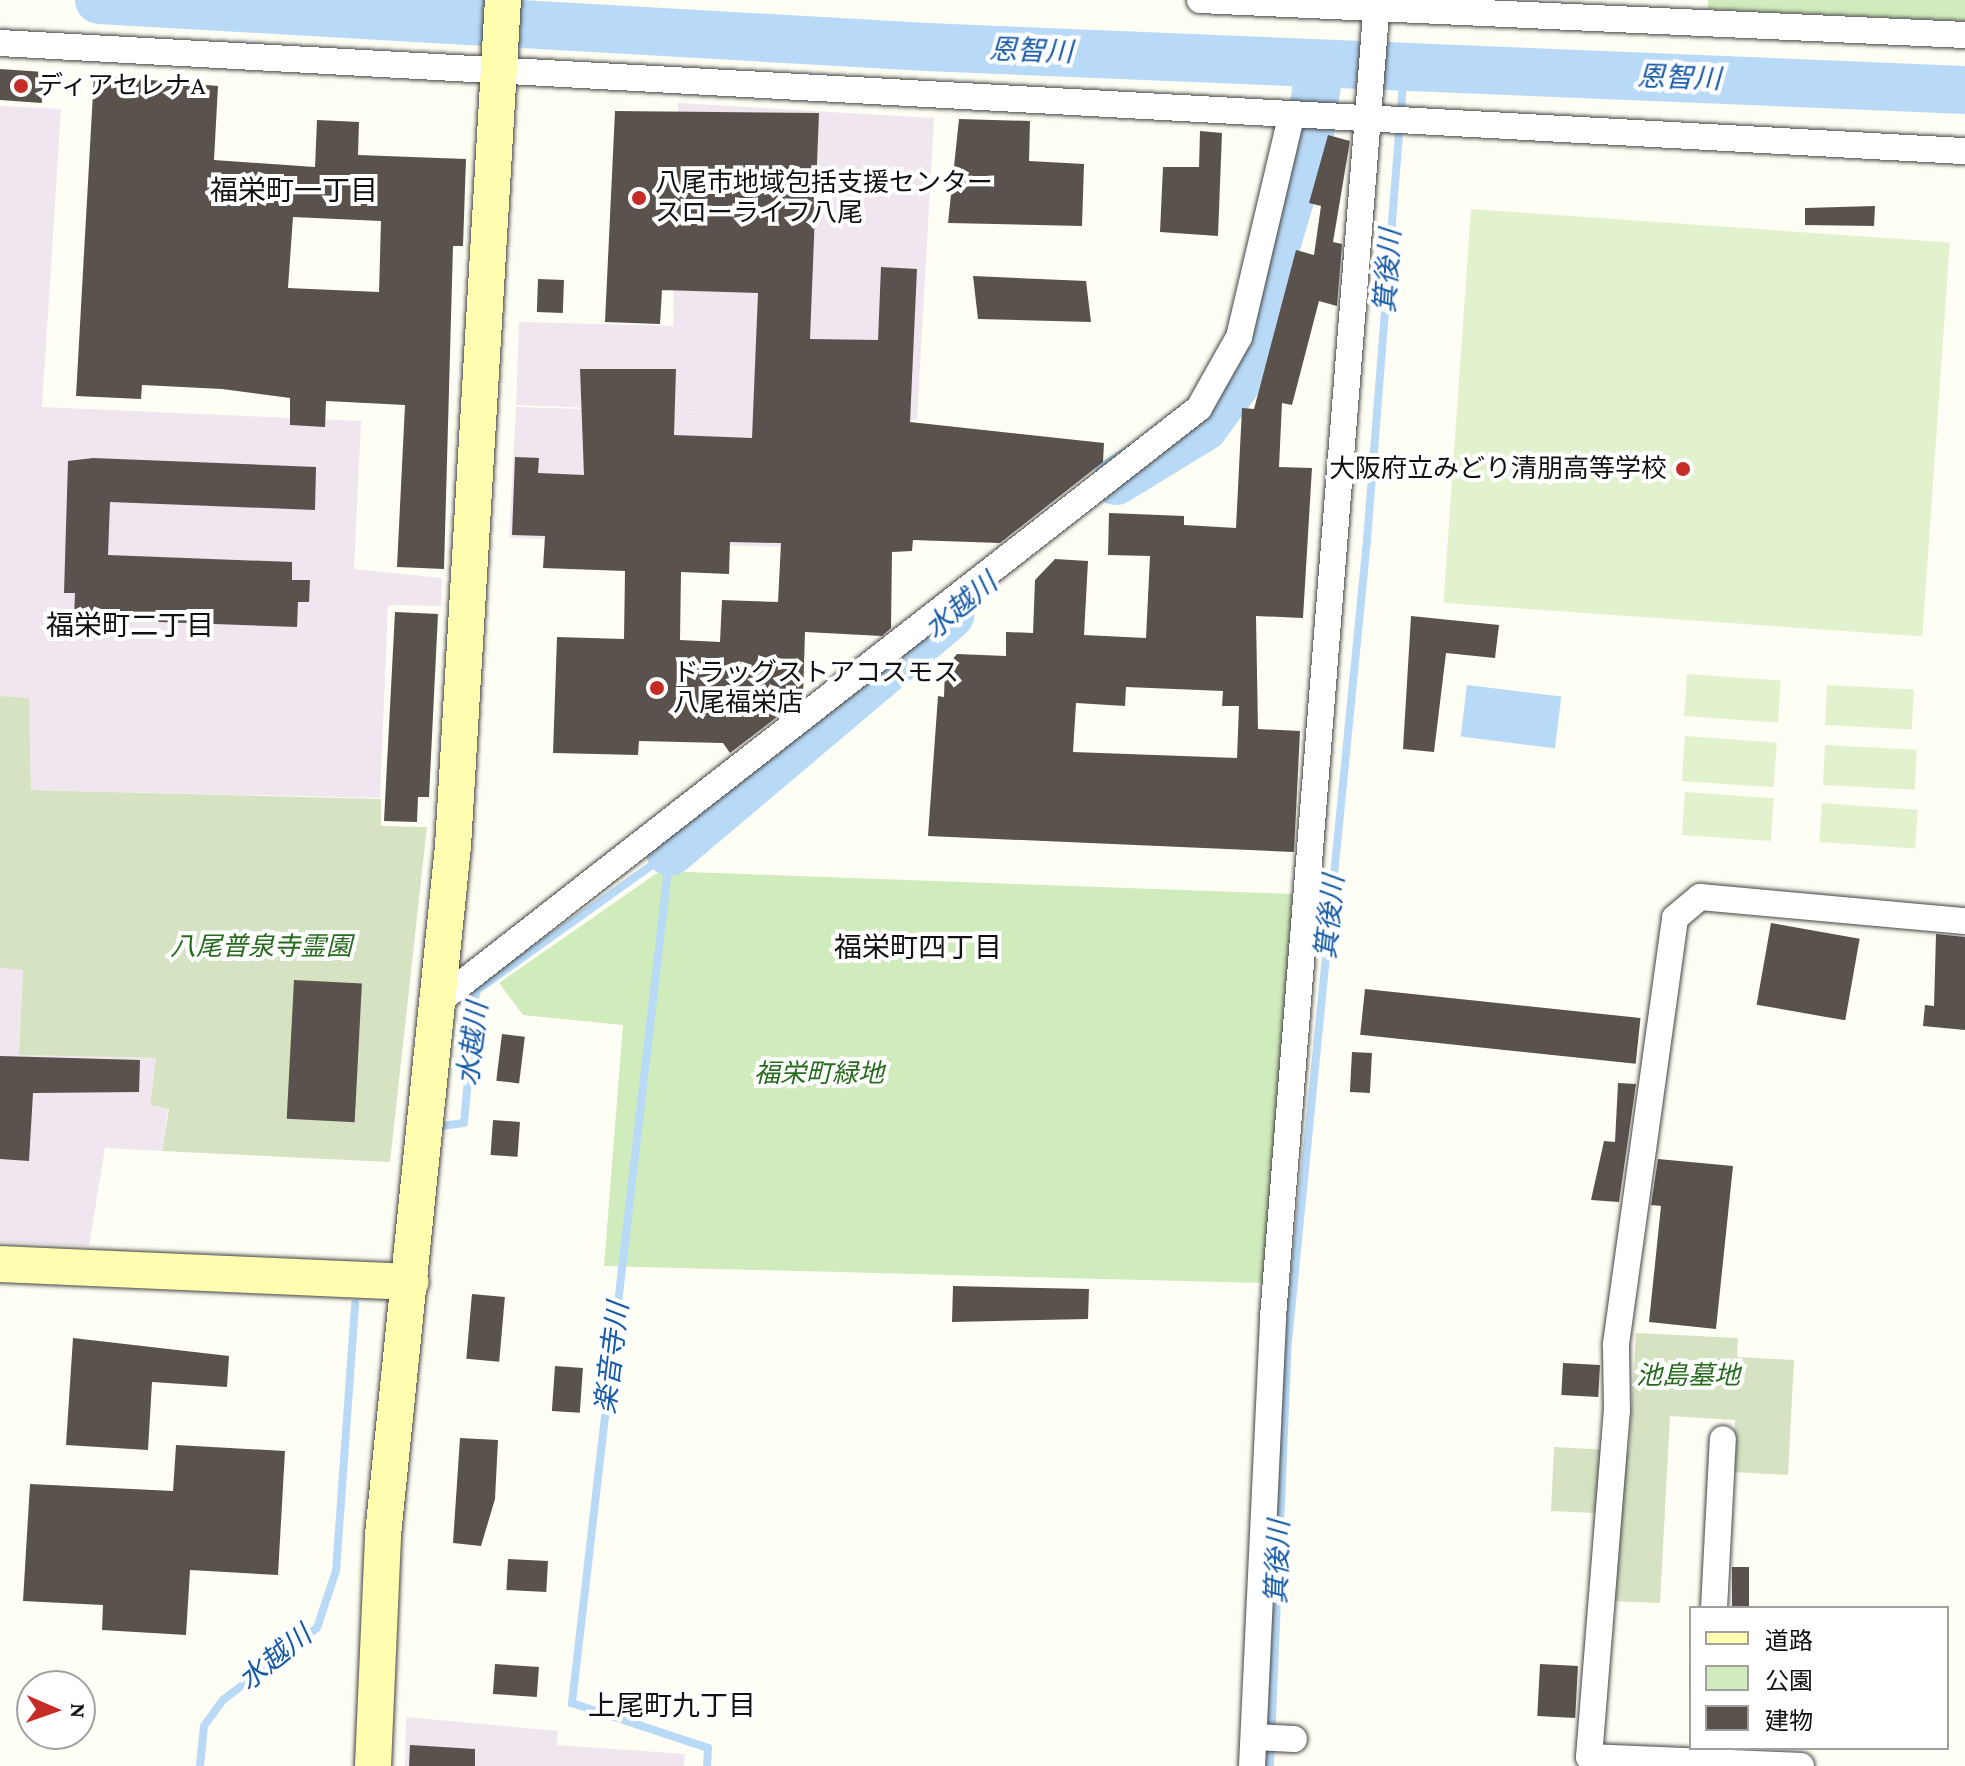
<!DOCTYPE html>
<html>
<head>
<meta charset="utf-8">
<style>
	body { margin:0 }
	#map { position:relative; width:1965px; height:1766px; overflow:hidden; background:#fffef4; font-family:"Crimson Pro","Noto Sans JP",serif }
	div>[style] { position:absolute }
	.industrial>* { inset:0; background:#efe6ef }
	.green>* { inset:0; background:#d0ebbc }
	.cemetery>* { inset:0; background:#d6e3c3 }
	.pitch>* { inset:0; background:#e2f2ce; transform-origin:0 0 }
	.water>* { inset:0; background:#b8daf7; transform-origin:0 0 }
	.stream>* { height:8px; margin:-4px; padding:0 4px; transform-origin:4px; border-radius:4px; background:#b8daf7 }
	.river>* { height:48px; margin:-24px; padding:0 24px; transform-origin:24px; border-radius:24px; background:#b8daf7 }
	.building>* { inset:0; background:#5a534d; transform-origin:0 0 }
	.roads { filter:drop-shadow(0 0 2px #444) drop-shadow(0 0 2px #444) }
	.street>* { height:26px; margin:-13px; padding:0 13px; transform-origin:13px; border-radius:13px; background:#fff }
	.secondary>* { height:36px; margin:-18px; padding:0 18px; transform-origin:18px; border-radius:18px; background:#fffdaf }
	.dots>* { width:22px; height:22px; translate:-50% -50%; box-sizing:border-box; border:4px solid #fff; border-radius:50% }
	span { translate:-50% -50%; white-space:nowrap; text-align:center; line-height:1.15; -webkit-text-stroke:8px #fff; paint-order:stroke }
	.poi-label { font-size:26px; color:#111 }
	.left { translate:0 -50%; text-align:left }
	.right { translate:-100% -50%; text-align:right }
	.park-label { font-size:26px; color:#276b1e; font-style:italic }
	.water-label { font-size:28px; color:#165aa6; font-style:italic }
	.neighbourhood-label { font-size:28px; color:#111 }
	.legend { position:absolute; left:1689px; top:1606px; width:260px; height:144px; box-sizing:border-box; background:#fff; border:2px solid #a0a0a0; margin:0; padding:10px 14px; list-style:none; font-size:24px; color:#111 }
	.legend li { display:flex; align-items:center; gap:16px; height:40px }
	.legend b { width:40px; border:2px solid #a0a0a0 }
	.north { position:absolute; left:16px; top:1670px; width:80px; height:80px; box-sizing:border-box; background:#fff; border:2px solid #a0a0a0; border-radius:50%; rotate:92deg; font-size:22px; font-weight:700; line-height:32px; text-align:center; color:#111 }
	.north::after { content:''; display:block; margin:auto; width:28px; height:36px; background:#c52c25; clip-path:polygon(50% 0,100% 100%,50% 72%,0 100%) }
</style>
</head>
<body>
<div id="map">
	<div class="industrial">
		<i style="clip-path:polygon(678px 103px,934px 118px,917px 420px,889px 419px,900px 551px,509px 538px,516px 407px,719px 413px,516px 405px,519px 322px,673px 326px)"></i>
		<i style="clip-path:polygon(0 106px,61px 109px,42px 407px,361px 421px,354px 569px,442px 578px,441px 606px,388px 605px,380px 798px,31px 790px,29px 698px,0 696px)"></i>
		<i style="clip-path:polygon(0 968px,23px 969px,19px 1055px,156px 1058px,150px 1105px,168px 1109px,162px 1151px,105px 1148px,89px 1246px,0 1242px)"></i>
		<i style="clip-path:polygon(406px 1717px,558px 1731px,557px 1745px,685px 1754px,684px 1766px,405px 1766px)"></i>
	</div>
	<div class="green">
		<i style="clip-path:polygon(1708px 0,1965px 0,1965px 21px,1708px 9px)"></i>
		<i style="clip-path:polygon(660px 871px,1293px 894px,1263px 1283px,604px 1266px,623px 1025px,523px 1015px,499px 983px)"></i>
	</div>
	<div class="cemetery">
		<i style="clip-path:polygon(0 696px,29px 698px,31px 790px,381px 799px,381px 826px,427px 827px,390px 1162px,162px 1151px,169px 1109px,150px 1105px,156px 1058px,19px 1055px,23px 970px,0 968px)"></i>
		<i style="clip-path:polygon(1636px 1333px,1738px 1338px,1737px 1357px,1794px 1360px,1788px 1475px,1732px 1472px,1735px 1420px,1670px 1416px,1660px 1603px,1612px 1601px,1616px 1514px,1551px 1511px,1554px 1447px,1629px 1451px)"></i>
	</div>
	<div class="pitch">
		<i style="left:1471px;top:209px;width:480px;height:395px;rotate:4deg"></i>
		<i style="left:1687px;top:674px;width:94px;height:42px;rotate:4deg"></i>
		<i style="left:1827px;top:685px;width:87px;height:40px;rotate:3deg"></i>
		<i style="left:1685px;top:736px;width:92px;height:45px;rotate:4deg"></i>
		<i style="left:1825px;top:745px;width:92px;height:40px;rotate:3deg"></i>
		<i style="left:1685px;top:792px;width:89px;height:43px;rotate:4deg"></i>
		<i style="left:1822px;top:803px;width:96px;height:39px;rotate:4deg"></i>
	</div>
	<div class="water">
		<i style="left:1467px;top:685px;width:95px;height:52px;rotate:7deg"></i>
	</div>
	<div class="stream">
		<i style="left:670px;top:852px;width:857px;rotate:96.57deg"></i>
		<i style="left:572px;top:1703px;width:143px;rotate:18.3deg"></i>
		<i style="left:708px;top:1748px;width:18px;rotate:93deg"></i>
		<i style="left:435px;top:1127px;width:29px;rotate:-8deg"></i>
		<i style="left:464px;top:1123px;width:133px;rotate:-84.8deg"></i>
		<i style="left:476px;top:991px;width:239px;rotate:-35.6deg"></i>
		<i style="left:200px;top:1766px;width:40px;rotate:-84.3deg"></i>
		<i style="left:204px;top:1726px;width:32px;rotate:-54deg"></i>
		<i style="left:223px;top:1700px;width:118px;rotate:-37.5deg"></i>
		<i style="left:317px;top:1628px;width:60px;rotate:-71.6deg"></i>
		<i style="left:336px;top:1571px;width:268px;rotate:-85.9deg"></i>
		<i style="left:1270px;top:1766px;width:414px;rotate:-87.6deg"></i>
		<i style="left:1287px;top:1352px;width:816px;rotate:-84.37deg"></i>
		<i style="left:1367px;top:540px;width:473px;rotate:-85.5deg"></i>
	</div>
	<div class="river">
		<i style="left:99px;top:0;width:829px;rotate:3.25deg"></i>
		<i style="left:927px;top:47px;width:1039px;rotate:2.37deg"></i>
		<i style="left:1116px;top:481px;width:103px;rotate:-31.5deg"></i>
		<i style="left:1204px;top:427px;width:52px;rotate:-53.6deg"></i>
		<i style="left:1235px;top:385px;width:265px;rotate:-73.5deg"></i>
		<i style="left:1310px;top:131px;width:67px;rotate:-81.4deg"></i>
		<i style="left:670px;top:852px;width:367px;rotate:-40.2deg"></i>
	</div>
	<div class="building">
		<i style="left:0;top:69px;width:44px;height:31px;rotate:4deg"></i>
		<i style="clip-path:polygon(evenodd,94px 75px,218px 86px,214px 160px,315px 167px,317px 120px,359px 122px,358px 155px,466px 159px,463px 246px,453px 246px,444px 569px,397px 567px,405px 405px,326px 401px,325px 427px,290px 425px,290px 398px,222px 389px,142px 385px,141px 399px,76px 396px,94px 75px,293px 217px,381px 221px,379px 292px,288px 288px,293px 217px)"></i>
		<i style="clip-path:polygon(evenodd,615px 111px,819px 113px,810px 339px,878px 340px,881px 267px,917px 269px,910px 422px,1104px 443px,1103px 462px,1000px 543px,913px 540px,912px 551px,892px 552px,891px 628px,882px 636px,805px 632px,803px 697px,730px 753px,723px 743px,639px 741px,638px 755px,553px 753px,557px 637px,624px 639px,625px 571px,543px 568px,545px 536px,512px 535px,515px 457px,539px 458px,538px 473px,584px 475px,580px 369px,676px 369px,674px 435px,752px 438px,758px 293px,662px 290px,660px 324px,605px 322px,615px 111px,730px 542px,781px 543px,778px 602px,722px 600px,720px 642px,680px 640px,681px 572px,729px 574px,730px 542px)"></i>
		<i style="clip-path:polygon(959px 119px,1030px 121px,1029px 161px,1084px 164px,1082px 226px,948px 223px)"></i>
		<i style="clip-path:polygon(1200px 131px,1222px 133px,1218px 236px,1160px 232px,1163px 167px,1199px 167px)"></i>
		<i style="clip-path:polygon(evenodd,1328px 135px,1350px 141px,1333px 242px,1342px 244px,1337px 306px,1319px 301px,1292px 405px,1282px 403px,1279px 467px,1312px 468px,1303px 618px,1256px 616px,1258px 729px,1300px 731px,1294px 852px,928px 836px,938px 696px,944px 697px,945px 668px,957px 654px,1006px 656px,1006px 632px,1033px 633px,1035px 580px,1055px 559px,1088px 561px,1084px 635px,1146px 638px,1150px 556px,1108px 555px,1109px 513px,1184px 516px,1184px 525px,1236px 528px,1242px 408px,1254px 409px,1296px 250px,1314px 255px,1321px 206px,1309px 203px,1328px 135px,1126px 687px,1223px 691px,1222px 706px,1239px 706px,1237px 758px,1073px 752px,1076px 703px,1125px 706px,1126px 687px)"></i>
		<i style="clip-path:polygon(1875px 206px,1874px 226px,1805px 225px,1805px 208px)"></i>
		<i style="clip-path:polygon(973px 276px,1086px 281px,1091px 322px,978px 319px)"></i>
		<i style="left:538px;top:279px;width:26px;height:33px;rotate:2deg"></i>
		<i style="clip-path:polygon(93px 458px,316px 467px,315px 510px,110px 502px,108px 555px,292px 562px,292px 580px,310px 580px,309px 602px,298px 602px,297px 627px,74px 619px,75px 593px,64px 593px,68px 461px)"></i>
		<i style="clip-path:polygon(395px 612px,438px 614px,429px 797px,418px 797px,417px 822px,384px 821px)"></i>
		<i style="clip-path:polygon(1411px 616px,1499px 625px,1495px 658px,1446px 653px,1434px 752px,1403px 749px)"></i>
		<i style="left:1771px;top:923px;width:90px;height:83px;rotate:10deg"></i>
		<i style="clip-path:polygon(1936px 934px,1965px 937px,1965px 1030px,1923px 1026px,1925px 1005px,1934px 1006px)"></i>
		<i style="left:294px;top:980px;width:68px;height:139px;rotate:3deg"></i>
		<i style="left:1365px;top:989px;width:277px;height:46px;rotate:6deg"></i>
		<i style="left:502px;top:1034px;width:23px;height:47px;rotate:7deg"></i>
		<i style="left:1352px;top:1052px;width:20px;height:40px;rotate:3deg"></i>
		<i style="clip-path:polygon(0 1056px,140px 1060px,139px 1092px,33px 1093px,29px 1161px,0 1159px)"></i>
		<i style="clip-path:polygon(1618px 1083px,1636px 1084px,1619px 1202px,1591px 1200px,1604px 1141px,1615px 1142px)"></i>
		<i style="left:493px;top:1120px;width:27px;height:35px;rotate:4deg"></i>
		<i style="clip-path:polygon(1658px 1159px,1733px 1166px,1716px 1329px,1649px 1322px,1661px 1206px,1651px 1205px)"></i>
		<i style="clip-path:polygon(953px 1286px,1089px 1289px,1088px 1319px,952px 1322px)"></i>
		<i style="left:472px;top:1294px;width:33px;height:65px;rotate:5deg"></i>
		<i style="clip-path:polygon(73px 1338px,229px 1356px,227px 1387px,152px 1382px,148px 1450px,66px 1445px)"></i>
		<i style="left:1563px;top:1363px;width:37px;height:32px;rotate:3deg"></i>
		<i style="left:555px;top:1366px;width:28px;height:45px;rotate:4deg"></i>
		<i style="clip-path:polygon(460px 1438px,498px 1440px,495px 1499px,481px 1546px,453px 1543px)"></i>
		<i style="clip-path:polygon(176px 1445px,285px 1451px,278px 1575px,190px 1570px,186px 1635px,102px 1630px,103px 1605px,23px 1601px,30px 1484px,173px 1491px)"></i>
		<i style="left:508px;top:1559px;width:40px;height:31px;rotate:3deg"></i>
		<i style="left:1732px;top:1567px;width:17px;height:41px"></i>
		<i style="left:495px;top:1664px;width:44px;height:30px;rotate:4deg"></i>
		<i style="left:1540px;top:1664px;width:38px;height:52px;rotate:3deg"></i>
		<i style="clip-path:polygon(410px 1745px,475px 1749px,475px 1766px,409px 1766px)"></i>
	</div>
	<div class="roads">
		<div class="street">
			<i style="left:1200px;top:0;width:766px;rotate:2.62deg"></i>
			<i style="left:0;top:43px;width:1968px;rotate:3.15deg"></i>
			<i style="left:438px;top:1002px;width:965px;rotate:-37.97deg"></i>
			<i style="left:1199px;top:408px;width:81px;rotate:-60.6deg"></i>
			<i style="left:1239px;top:337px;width:226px;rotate:-76.7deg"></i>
			<i style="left:1714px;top:1608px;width:169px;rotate:-87deg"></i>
			<i style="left:1254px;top:1737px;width:40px;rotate:2.9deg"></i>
			<i style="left:1252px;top:1766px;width:449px;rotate:-87.3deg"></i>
			<i style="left:1273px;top:1317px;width:1321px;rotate:-85.48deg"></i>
			<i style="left:1801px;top:1766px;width:212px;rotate:-177.6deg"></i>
			<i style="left:1589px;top:1757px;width:347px;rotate:-85.4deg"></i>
			<i style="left:1617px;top:1411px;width:67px;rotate:-90.9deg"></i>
			<i style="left:1616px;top:1344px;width:430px;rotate:-82.1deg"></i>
			<i style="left:1675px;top:918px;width:33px;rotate:-40deg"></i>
			<i style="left:1700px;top:897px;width:266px;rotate:5.2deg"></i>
		</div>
		<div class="secondary">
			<i style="left:0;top:1264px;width:411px;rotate:2.5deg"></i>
			<i style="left:373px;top:1766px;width:231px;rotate:-87.5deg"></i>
			<i style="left:383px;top:1535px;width:693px;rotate:-84.2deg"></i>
			<i style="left:453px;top:846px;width:847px;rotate:-86.62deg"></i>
		</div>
	</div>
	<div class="dots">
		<i style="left:21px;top:86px;background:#c52c25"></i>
		<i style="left:639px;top:198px;background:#c52c25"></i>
		<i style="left:1683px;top:469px;background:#c52c25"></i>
		<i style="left:657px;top:688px;background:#c52c25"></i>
	</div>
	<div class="poi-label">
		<span class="left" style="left:37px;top:86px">ディアセレナA</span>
		<span class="left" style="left:655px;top:198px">八尾市地域包括支援センター<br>スローライフ八尾</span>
		<span class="right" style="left:1667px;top:469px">大阪府立みどり清朋高等学校</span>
		<span class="left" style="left:673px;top:688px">ドラッグストアコスモス<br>八尾福栄店</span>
	</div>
	<div class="park-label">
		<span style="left:261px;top:947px">八尾普泉寺霊園</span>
		<span style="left:819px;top:1074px">福栄町緑地</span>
		<span style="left:1688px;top:1376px">池島墓地</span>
	</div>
	<div class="water-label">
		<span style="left:1031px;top:51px;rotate:2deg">恩智川</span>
		<span style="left:1679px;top:78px;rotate:2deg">恩智川</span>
		<span style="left:1388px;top:271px;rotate:-86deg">箕後川</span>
		<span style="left:961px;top:606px;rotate:-40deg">水越川</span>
		<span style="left:1330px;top:917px;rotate:-84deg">箕後川</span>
		<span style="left:473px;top:1044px;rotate:-83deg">水越川</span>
		<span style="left:612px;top:1358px;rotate:-83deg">楽音寺川</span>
		<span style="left:1278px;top:1562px;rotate:-88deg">箕後川</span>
		<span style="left:275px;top:1658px;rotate:-39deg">水越川</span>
	</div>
	<div class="neighbourhood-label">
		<span style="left:294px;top:191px">福栄町一丁目</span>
		<span style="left:130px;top:626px">福栄町二丁目</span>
		<span style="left:918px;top:948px">福栄町四丁目</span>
		<span style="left:672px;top:1706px">上尾町九丁目</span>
	</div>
	<ul class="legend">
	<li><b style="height:10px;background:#fffdaf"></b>道路</li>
	<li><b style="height:22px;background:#d0ebbc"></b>公園</li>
	<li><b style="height:22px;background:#5a534d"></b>建物</li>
	</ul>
	<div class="north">N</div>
</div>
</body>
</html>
